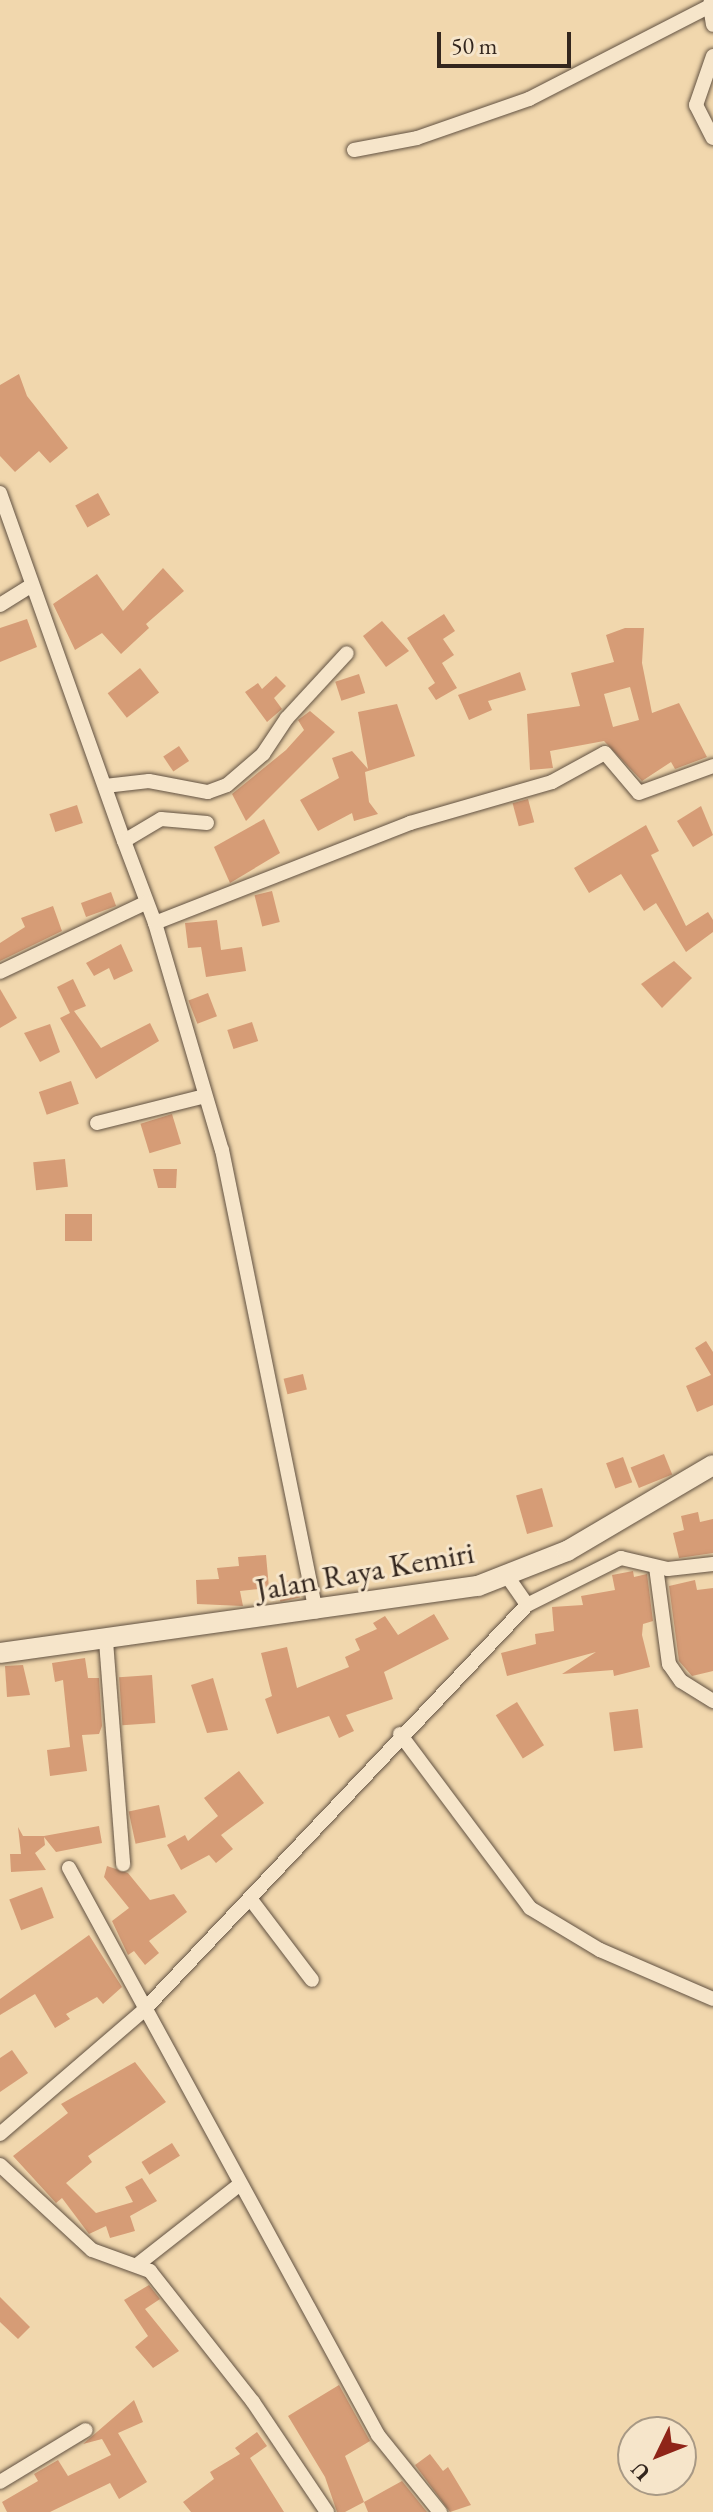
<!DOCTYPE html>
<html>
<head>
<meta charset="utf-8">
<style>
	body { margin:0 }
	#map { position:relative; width:713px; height:2512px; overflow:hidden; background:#f1d7ad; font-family:"EB Garamond",serif }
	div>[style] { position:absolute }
	.building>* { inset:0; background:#d69c76; transform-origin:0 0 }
	.roads { filter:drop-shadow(0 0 2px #625242) drop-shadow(0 0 2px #625242) }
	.street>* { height:14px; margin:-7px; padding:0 7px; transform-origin:7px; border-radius:7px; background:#f6e5ca }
	.secondary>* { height:20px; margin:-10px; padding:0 10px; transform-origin:10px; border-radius:10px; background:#f6e5ca }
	span { translate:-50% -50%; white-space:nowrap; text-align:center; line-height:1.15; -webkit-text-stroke:6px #f6e5ca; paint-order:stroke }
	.street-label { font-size:32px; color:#33261e }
	.north { position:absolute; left:617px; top:2416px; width:80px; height:80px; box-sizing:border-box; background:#f6e5ca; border:2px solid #a89985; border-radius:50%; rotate:227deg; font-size:22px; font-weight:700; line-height:32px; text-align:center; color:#33261e }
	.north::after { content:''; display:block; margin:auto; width:28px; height:36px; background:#8f2418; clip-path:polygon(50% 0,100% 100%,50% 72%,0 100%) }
	.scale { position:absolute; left:437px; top:32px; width:134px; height:36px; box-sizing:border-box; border:4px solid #33261e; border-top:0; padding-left:10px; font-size:24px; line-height:28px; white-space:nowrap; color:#33261e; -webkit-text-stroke:6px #f6e5ca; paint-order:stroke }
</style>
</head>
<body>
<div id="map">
	<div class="building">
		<i style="clip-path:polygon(19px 374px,27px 396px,68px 448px,50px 463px,39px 451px,15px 472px,0 456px,0 385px)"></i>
		<i style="left:98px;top:493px;width:25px;height:26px;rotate:61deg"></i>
		<i style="clip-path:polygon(163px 568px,184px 591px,146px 624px,149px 628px,121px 654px,102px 633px,75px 650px,53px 604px,97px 574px,123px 611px)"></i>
		<i style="clip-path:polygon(444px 614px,455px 631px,443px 639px,454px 655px,442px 663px,457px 688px,436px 700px,428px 688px,435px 683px,407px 638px)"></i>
		<i style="clip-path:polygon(27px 619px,37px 647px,0 662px,0 628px)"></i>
		<i style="clip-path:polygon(382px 621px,409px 651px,386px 667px,363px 636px)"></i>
		<i style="clip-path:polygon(evenodd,625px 628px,644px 628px,642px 663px,652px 713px,679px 703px,707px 757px,675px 769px,671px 762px,642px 781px,604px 741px,550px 751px,553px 768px,530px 770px,527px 714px,580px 706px,571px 673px,614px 662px,606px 635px,625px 628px,630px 687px,639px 720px,613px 727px,604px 694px,630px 687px)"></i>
		<i style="left:140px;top:668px;width:31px;height:41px;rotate:52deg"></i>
		<i style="clip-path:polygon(520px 672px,526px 690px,488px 701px,492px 710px,469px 720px,458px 695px)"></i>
		<i style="left:359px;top:674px;width:20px;height:25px;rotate:72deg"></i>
		<i style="clip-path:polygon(276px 676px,286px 686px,274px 698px,282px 709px,267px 722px,245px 692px,258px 683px,262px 689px)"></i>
		<i style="clip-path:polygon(397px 704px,415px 756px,365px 772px,369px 802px,378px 814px,354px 821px,352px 813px,318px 831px,300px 800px,339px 778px,332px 758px,352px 751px,368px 769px,358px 712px)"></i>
		<i style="clip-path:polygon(310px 711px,335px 732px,246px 821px,232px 794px,286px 750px,304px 730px,298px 720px)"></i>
		<i style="left:179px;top:746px;width:18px;height:19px;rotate:56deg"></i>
		<i style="left:528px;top:799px;width:24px;height:16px;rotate:75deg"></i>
		<i style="left:77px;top:805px;width:19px;height:29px;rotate:72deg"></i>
		<i style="clip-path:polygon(701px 806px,713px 835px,693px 847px,677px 821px)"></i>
		<i style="clip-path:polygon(264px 819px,280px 853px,230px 883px,214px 847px)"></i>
		<i style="clip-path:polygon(646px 825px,659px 851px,651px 855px,686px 926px,708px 912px,713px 920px,713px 932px,686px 952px,656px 903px,644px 911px,621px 874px,589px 893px,574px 868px)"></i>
		<i style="left:272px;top:891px;width:32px;height:18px;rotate:76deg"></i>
		<i style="left:111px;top:892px;width:15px;height:32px;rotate:70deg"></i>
		<i style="clip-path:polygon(53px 906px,62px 931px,0 961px,0 943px,25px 927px,21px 918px)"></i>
		<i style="clip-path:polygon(217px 920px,221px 950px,242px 947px,246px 971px,206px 977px,201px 947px,188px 948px,185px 923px)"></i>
		<i style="clip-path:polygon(121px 944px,133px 971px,114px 980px,109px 968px,94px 976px,86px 963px)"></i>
		<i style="clip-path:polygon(674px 961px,692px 978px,662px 1008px,641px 984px)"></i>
		<i style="clip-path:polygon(73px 979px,86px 1006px,74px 1011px,101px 1048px,150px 1023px,159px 1041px,96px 1079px,60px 1018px,70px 1013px,57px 987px)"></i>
		<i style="clip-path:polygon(0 989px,17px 1018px,0 1028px)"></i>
		<i style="left:208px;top:993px;width:25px;height:21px;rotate:69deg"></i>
		<i style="left:252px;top:1022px;width:20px;height:26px;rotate:72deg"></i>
		<i style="clip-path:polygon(50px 1024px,60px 1052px,40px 1062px,24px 1033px)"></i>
		<i style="left:71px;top:1081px;width:24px;height:34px;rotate:71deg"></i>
		<i style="left:172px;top:1114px;width:31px;height:33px;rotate:73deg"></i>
		<i style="left:65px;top:1159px;width:28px;height:32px;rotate:84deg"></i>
		<i style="clip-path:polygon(153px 1169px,177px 1169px,176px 1188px,158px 1188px)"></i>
		<i style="left:65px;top:1214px;width:27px;height:27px"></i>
		<i style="clip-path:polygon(706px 1341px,713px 1352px,713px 1405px,697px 1412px,686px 1386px,711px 1375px,695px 1348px)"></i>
		<i style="left:303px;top:1374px;width:16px;height:20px;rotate:76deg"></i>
		<i style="left:664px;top:1454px;width:22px;height:36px;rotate:68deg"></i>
		<i style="left:623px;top:1457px;width:27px;height:18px;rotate:70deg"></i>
		<i style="left:542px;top:1488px;width:40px;height:27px;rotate:74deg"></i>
		<i style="clip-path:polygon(698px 1512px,700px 1522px,713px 1519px,713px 1553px,679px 1558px,673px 1533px,684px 1530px,681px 1516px)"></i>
		<i style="clip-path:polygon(266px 1555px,269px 1588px,240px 1591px,243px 1606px,197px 1604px,196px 1580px,219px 1579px,217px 1568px,239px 1566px,238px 1557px)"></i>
		<i style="clip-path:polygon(633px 1571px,634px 1577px,647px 1574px,653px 1621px,643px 1624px,642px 1635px,650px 1667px,614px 1676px,613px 1670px,562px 1674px,596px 1652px,507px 1676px,501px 1653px,536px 1644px,535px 1634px,554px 1631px,552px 1607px,583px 1605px,581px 1596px,615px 1590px,612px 1575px)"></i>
		<i style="left:296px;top:1579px;width:19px;height:20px;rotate:78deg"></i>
		<i style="clip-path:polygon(695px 1580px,697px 1590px,713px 1588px,713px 1671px,692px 1676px,679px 1661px,669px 1586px)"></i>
		<i style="clip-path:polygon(434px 1614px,449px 1639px,384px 1672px,393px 1699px,346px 1715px,354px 1731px,339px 1738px,329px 1716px,277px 1734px,265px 1699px,272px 1696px,261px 1653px,287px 1647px,297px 1688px,349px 1667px,345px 1657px,360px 1650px,355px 1639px,377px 1629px,373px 1623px,385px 1616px,398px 1635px)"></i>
		<i style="clip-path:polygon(85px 1658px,88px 1678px,99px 1678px,102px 1726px,99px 1734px,82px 1735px,87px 1771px,50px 1776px,47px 1750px,70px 1747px,63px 1680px,55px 1682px,52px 1663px)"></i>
		<i style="clip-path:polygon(23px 1665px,30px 1695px,7px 1697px,5px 1666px)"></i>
		<i style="left:152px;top:1675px;width:48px;height:33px;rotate:86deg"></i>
		<i style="clip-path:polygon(213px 1678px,228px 1730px,207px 1733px,191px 1685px)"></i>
		<i style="left:517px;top:1702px;width:51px;height:25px;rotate:58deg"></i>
		<i style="left:638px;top:1709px;width:39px;height:29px;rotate:83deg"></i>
		<i style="clip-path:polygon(239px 1771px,264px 1803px,221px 1835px,233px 1849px,216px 1863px,209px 1855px,181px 1870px,167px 1845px,185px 1835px,188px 1841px,218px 1816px,204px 1798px)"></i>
		<i style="left:159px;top:1805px;width:33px;height:31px;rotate:78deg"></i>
		<i style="clip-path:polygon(99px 1826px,102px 1843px,56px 1852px,44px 1837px,45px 1845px,35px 1853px,46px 1870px,11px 1872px,10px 1854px,21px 1854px,18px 1827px,23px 1836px,44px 1836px)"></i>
		<i style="clip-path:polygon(107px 1866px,128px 1873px,150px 1900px,174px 1894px,187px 1912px,149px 1941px,159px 1953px,145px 1965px,134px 1951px,128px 1955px,112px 1921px,129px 1908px,104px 1877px)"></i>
		<i style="left:42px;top:1887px;width:33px;height:35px;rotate:69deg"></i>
		<i style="clip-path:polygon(89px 1935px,122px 1987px,103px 2004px,97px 1997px,66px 2014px,70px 2019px,55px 2028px,35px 1994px,0 2015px,0 1999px)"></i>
		<i style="clip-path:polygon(12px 2050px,28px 2073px,0 2092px,0 2058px)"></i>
		<i style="clip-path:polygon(135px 2062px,166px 2102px,88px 2156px,92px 2162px,66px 2183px,96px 2213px,133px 2202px,125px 2187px,142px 2178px,157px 2201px,130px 2216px,135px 2231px,110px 2238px,106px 2226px,89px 2234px,62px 2198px,56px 2203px,13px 2156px,68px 2113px,61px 2104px)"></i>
		<i style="left:172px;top:2143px;width:15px;height:36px;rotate:58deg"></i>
		<i style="clip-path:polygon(149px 2285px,160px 2299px,145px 2309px,179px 2351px,153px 2368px,135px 2347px,148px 2336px,124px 2300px)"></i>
		<i style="clip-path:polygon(0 2297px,30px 2327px,18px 2339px,0 2322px)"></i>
		<i style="clip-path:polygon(339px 2385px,370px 2441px,345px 2456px,364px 2502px,345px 2512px,337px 2512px,325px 2477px,288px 2416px)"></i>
		<i style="clip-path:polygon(134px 2400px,143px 2422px,118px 2433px,147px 2482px,119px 2499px,110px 2483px,50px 2512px,7px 2512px,2px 2502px,38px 2481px,34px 2474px,58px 2460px,68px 2476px,111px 2455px,102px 2439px,83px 2444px)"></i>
		<i style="clip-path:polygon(257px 2432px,267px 2446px,250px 2458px,284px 2512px,191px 2512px,183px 2502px,214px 2479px,210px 2472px,240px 2454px,235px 2448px)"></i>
		<i style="clip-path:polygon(430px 2454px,443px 2471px,448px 2467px,471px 2505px,450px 2512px,415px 2465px)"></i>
		<i style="clip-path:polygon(402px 2481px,427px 2512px,368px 2512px,364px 2502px)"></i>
	</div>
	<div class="roads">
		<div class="street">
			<i style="left:710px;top:6px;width:19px;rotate:81deg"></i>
			<i style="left:713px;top:56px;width:52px;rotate:109.1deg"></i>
			<i style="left:696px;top:105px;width:37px;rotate:63deg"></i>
			<i style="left:354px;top:150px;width:64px;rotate:-10.8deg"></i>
			<i style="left:417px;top:138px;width:119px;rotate:-19.2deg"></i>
			<i style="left:529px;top:99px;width:203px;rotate:-27.2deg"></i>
			<i style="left:710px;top:6px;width:6px;rotate:-81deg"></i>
			<i style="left:0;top:493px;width:369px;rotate:70.4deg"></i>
			<i style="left:0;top:605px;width:34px;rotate:-32deg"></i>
			<i style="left:105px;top:786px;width:44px;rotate:-6.5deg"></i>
			<i style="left:149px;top:781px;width:60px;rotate:10.6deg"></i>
			<i style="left:208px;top:792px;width:20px;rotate:-20deg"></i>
			<i style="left:227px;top:785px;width:48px;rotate:-40.7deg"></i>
			<i style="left:263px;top:754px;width:43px;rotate:-56.3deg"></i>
			<i style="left:287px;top:718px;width:88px;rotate:-47.3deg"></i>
			<i style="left:207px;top:823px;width:46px;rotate:-175deg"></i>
			<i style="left:161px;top:819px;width:43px;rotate:149.3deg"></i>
			<i style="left:124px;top:841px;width:88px;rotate:69.3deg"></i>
			<i style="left:155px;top:923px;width:237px;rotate:73.6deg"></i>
			<i style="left:222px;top:1150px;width:471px;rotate:78.5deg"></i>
			<i style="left:155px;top:923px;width:274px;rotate:-21.4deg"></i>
			<i style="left:410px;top:823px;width:148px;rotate:-16.1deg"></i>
			<i style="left:552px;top:782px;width:60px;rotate:-28.7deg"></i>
			<i style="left:605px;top:753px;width:52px;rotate:49.6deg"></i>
			<i style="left:639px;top:793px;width:79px;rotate:-20deg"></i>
			<i style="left:0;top:972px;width:161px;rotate:-25.4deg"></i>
			<i style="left:97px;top:1123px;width:111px;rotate:-14deg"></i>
			<i style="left:656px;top:1567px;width:98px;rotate:82.4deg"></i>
			<i style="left:669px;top:1664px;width:21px;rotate:55deg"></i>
			<i style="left:681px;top:1681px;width:38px;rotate:32deg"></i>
			<i style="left:507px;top:1576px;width:35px;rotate:55deg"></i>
			<i style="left:106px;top:1641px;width:224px;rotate:85.6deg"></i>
			<i style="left:400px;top:1734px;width:217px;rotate:53.2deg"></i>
			<i style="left:530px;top:1908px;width:82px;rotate:31deg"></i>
			<i style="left:600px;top:1950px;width:123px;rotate:23.4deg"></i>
			<i style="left:69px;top:1868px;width:646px;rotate:61.41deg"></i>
			<i style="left:378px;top:2435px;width:99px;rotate:51.2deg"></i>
			<i style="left:252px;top:1901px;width:99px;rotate:52.8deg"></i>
			<i style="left:0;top:2134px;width:187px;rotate:-40.7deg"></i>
			<i style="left:142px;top:2012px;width:560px;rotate:-46.59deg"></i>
			<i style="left:527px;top:1605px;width:105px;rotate:-26.6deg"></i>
			<i style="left:621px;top:1558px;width:48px;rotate:13.2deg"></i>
			<i style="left:668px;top:1569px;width:45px;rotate:-6.3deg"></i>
			<i style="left:0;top:2165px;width:125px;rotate:42.7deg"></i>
			<i style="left:92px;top:2250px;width:62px;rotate:19.9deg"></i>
			<i style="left:150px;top:2271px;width:167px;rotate:51.8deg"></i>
			<i style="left:253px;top:2402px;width:133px;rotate:56.1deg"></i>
			<i style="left:137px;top:2265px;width:130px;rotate:-38.1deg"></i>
			<i style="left:0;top:2482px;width:100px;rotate:-31.2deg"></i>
		</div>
		<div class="secondary">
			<i style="left:0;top:1653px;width:483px;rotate:-8deg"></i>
			<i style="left:478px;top:1586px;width:96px;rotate:-21.5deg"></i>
			<i style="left:567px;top:1551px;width:169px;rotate:-30.5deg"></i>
		</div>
	</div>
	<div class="street-label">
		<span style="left:365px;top:1571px;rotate:-10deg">Jalan Raya Kemiri</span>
	</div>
	<div class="north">U</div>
	<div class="scale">50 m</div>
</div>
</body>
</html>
